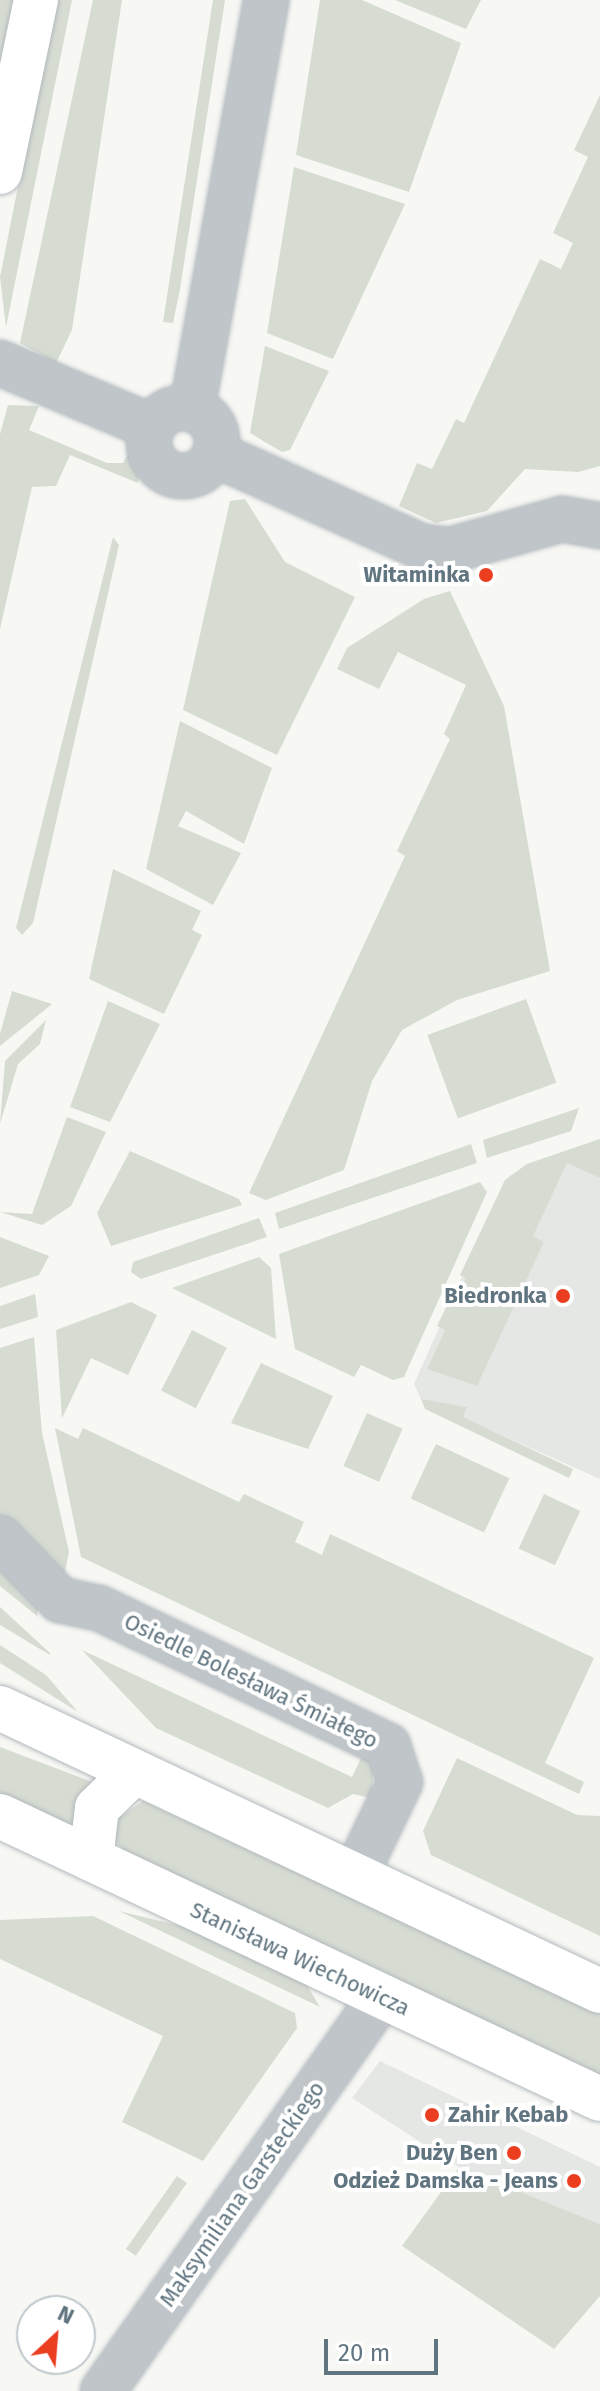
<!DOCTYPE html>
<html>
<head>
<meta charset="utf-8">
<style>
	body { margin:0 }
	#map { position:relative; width:600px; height:2391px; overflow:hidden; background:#f7f7f4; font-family:"Fira Sans",sans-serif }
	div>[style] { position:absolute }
	.built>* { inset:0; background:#e5e7e5 }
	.green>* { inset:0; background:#d7dcd3; transform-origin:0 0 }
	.roads { filter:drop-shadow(0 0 2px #b2b9bd) drop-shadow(0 0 2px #b2b9bd) }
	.street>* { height:44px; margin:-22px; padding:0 22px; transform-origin:22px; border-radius:22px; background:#bfc5c8 }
	.street>.ring { margin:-22px; padding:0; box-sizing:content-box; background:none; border:44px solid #bfc5c8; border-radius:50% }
	.secondary>* { height:44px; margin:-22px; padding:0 22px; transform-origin:22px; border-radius:22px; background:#fff }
	.dots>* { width:22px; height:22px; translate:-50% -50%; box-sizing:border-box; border:4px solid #fff; border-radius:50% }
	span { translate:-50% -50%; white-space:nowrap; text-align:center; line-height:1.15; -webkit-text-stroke:8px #fff; paint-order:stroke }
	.poi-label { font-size:22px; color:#617580; font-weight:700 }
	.right { translate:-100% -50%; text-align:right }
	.left { translate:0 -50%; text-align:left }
	.street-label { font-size:22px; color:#617580 }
	.north { position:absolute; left:16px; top:2295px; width:80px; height:80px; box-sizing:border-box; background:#fff; border:2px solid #c0c8cc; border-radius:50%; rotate:26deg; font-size:22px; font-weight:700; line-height:32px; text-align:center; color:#617580 }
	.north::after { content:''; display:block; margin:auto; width:28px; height:36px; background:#eb3d20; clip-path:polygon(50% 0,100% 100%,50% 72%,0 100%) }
	.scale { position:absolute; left:324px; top:2339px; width:114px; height:36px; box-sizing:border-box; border:4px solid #617580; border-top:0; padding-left:10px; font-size:24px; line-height:28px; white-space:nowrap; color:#617580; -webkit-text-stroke:6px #fff; paint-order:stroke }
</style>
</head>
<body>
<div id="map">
	<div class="built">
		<i style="clip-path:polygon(600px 1139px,600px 1479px,421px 1399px,414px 1384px,505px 1180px,527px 1164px)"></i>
		<i style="clip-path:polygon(380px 2061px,600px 2167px,600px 2224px,459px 2167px,352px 2098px)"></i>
	</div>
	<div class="green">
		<i style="clip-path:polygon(0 0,14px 0,0 76px)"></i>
		<i style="clip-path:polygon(55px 0,72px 0,6px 327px,0 277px)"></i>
		<i style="clip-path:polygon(93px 0,122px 0,72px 330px,56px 363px,20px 343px)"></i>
		<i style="clip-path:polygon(213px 0,225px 0,180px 289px,173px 323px,163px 322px)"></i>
		<i style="clip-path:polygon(320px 0,362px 0,461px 43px,409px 192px,296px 155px)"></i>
		<i style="clip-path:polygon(395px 0,481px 0,466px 29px)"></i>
		<i style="clip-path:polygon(600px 95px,600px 466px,578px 472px,525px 469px,487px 511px,436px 523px,399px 506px,417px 463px,432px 469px,456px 419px,464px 423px,540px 259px,561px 269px,573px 243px,553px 233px,588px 157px,574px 150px)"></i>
		<i style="clip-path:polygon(294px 167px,405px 204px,333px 359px,267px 333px)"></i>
		<i style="clip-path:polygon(265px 346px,329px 371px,290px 450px,282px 452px,250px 433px)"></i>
		<i style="clip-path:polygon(8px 405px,39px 406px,29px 430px,107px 463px,123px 463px,133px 445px,142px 465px,138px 483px,70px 455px,56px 486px,32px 487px,0 629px,0 434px)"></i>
		<i style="clip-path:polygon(245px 499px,285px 562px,355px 597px,277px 755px,183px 710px,230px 501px)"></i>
		<i style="clip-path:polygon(113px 537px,119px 545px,33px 923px,22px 935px,16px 928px)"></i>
		<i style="clip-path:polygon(450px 591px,504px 706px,550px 971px,457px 1000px,402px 1030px,372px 1081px,344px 1170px,266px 1200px,249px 1193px,405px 856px,397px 851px,450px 739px,444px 734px,466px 685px,398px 652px,379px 689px,337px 669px,347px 648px,424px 599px)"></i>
		<i style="clip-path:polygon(180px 721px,272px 768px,244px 844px,186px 811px,178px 826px,241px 853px,213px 905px,146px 869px)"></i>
		<i style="clip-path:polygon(113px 869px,201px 911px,192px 930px,202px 935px,164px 1014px,89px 979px)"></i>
		<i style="clip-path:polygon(12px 991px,52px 1004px,0 1046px,0 1034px)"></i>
		<i style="left:526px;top:999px;width:89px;height:105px;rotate:70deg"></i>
		<i style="clip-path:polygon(108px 1001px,160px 1024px,110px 1122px,70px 1107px)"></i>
		<i style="clip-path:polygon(46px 1020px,40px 1044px,18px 1064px,0 1124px,5px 1061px)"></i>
		<i style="clip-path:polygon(579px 1108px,571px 1131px,487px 1158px,483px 1140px)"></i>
		<i style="clip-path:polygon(67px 1117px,106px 1132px,71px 1206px,42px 1225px,0 1212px,32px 1214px)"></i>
		<i style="clip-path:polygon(600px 1139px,600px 1178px,567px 1163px,533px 1236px,544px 1242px,477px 1386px,427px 1369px,445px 1330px,437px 1326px,452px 1295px,458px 1297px,466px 1278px,460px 1275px,505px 1180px,527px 1164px)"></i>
		<i style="clip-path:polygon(471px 1144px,477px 1163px,279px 1229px,275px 1213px)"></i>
		<i style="clip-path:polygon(130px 1151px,239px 1199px,242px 1205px,111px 1246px,97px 1213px)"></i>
		<i style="clip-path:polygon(480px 1182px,487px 1192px,404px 1377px,393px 1380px,361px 1365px,354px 1377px,295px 1349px,279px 1254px)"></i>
		<i style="clip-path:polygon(259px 1218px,267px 1237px,141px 1279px,131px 1272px,133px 1262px)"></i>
		<i style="clip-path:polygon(0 1237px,49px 1256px,39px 1275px,0 1288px)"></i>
		<i style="clip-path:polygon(259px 1257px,271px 1268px,276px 1339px,172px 1288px)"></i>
		<i style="clip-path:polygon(35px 1294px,38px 1317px,0 1329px,0 1306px)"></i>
		<i style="clip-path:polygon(131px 1302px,157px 1315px,128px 1375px,91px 1358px,62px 1418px,56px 1330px)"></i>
		<i style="left:192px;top:1330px;width:39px;height:68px;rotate:27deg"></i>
		<i style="clip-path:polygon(34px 1337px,42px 1433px,69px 1552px,61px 1591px,0 1528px,0 1348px)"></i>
		<i style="clip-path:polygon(261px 1363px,333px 1396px,308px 1449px,231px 1423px)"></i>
		<i style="clip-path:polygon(421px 1399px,467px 1407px,463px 1417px,573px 1469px,569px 1478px,425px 1409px)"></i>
		<i style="left:367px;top:1413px;width:39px;height:58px;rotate:24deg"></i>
		<i style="clip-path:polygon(55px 1428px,78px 1439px,83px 1428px,239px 1502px,244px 1494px,304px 1522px,295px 1542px,322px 1555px,330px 1534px,594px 1658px,545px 1763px,584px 1782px,579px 1794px,81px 1557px)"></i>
		<i style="left:436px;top:1444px;width:81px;height:60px;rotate:25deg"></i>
		<i style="left:544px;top:1494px;width:40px;height:60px;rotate:25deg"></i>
		<i style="clip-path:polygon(0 1551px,41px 1595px,37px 1616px,0 1586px)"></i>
		<i style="clip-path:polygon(0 1607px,50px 1653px,50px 1655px,0 1625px)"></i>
		<i style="clip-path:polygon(0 1645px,46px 1675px,78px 1712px,0 1663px)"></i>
		<i style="clip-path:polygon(82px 1650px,352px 1777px,364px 1752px,374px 1770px,371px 1798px,353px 1794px,328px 1808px,156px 1728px)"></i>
		<i style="clip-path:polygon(0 1747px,95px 1783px,70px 1826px,0 1793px)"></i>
		<i style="clip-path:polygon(457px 1758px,577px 1815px,600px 1816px,600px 1936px,431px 1855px,423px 1831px)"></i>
		<i style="clip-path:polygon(143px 1801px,600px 2014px,600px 2077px,125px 1852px,114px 1840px,114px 1821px)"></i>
		<i style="clip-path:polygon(119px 1911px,193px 1929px,305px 1982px,320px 2007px)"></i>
		<i style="clip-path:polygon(93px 1916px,295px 2013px,297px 2028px,203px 2161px,122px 2122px,163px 2036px,0 1959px,0 1920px)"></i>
		<i style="clip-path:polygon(459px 2167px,600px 2224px,600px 2296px,554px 2349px,402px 2246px)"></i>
		<i style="left:177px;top:2176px;width:12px;height:89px;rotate:35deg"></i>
	</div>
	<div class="roads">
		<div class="street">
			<i style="left:0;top:363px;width:165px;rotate:22.8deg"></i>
			<i class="ring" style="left:149px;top:408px;width:24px;height:24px"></i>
			<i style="left:192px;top:409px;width:416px;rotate:-79.7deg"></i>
			<i style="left:215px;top:454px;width:227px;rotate:24.2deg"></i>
			<i style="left:422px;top:547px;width:29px;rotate:6deg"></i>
			<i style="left:451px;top:550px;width:115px;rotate:-15.6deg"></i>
			<i style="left:562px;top:519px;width:39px;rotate:10deg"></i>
			<i style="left:0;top:1538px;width:86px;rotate:45.9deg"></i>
			<i style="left:60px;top:1600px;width:40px;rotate:12deg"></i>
			<i style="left:99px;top:1608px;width:320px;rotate:25.5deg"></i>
			<i style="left:388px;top:1746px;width:38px;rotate:72deg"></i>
			<i style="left:400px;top:1782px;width:104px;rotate:115.6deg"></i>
			<i style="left:103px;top:2391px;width:482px;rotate:-54.8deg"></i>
		</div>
		<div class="secondary">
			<i style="left:0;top:172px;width:176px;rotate:-78.2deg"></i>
			<i style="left:0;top:1708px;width:663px;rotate:25.25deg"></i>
			<i style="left:0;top:1816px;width:663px;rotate:25.25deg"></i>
			<i style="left:91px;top:1859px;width:51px;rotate:-83.3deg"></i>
			<i style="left:97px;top:1808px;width:52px;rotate:-44.2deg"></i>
		</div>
	</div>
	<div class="dots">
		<i style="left:486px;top:575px;background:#eb3d20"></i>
		<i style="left:563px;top:1296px;background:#eb3d20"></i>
		<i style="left:432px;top:2115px;background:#eb3d20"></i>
		<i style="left:514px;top:2153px;background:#eb3d20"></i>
		<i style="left:574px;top:2181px;background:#eb3d20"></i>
	</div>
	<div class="poi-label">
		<span class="right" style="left:470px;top:575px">Witaminka</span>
		<span class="right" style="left:547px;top:1296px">Biedronka</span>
		<span class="left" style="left:448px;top:2115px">Zahir Kebab</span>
		<span class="right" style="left:498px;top:2153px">Duży Ben</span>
		<span class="right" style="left:558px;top:2181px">Odzież Damska - Jeans</span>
	</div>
	<div class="street-label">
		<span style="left:251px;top:1681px;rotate:26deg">Osiedle Bolesława Śmiałego</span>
		<span style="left:300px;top:1959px;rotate:25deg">Stanisława Wiechowicza</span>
		<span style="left:242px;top:2194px;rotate:-55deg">Maksymiliana Garsteckiego</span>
	</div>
	<div class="north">N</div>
	<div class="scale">20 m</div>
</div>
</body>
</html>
